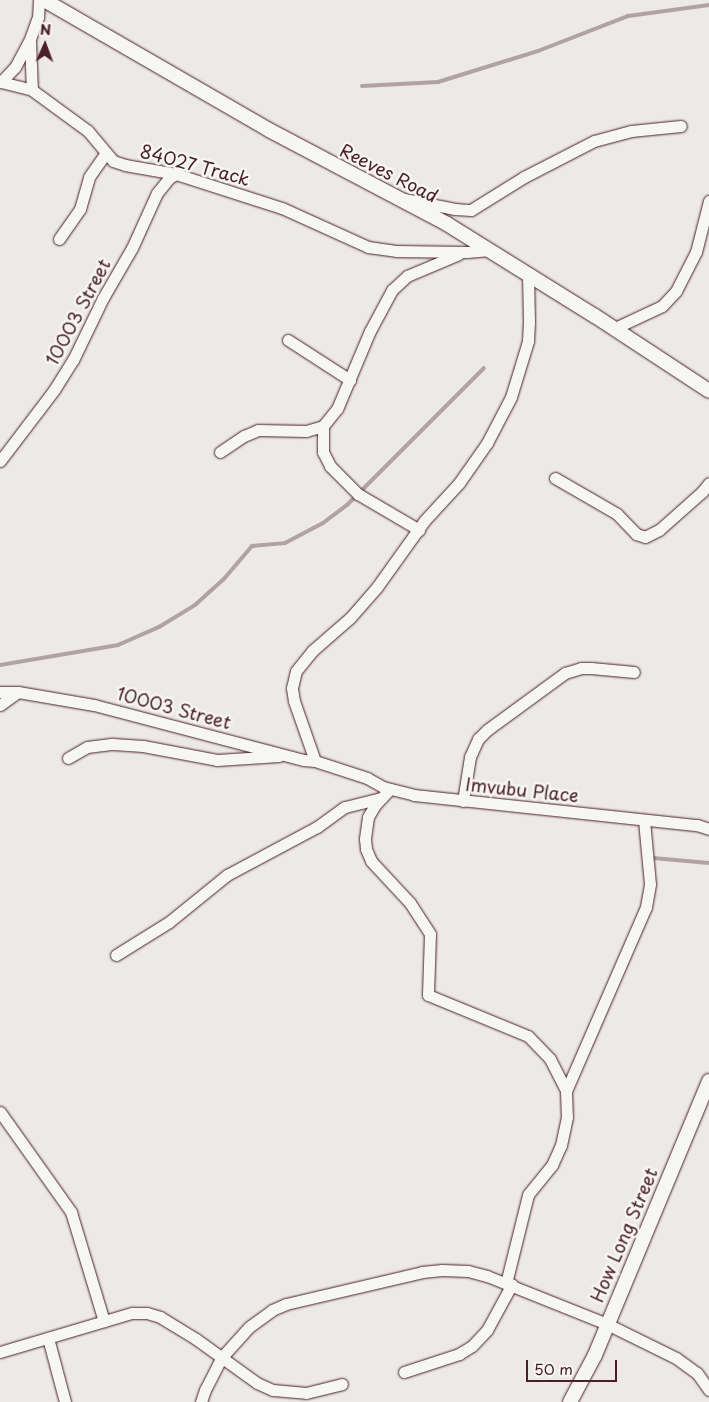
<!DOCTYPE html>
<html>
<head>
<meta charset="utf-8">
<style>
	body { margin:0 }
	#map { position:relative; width:709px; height:1402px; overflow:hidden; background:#ece9e6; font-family:"Playpen Sans",sans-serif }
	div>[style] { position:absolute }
	.stream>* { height:4px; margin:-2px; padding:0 2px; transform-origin:2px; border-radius:2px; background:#b1a2a3 }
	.roads { filter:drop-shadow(0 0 1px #4a1f2b) drop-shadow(0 0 1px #4a1f2b) }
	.minor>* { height:11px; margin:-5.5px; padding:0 5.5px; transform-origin:5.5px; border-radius:5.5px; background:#f6f6f2 }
	.tertiary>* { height:14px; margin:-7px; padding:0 7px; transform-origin:7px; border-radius:7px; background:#f6f6f2 }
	span { translate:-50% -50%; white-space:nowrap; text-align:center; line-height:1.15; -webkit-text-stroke:5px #f6f6f2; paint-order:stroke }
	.street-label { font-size:18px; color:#4a1f2b }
	.north { position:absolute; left:20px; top:20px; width:50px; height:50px; -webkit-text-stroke:4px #f6f6f2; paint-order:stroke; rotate:2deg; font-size:14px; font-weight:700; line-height:20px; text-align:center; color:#4a1f2b }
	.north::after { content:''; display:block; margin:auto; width:18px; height:22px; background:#4a1f2b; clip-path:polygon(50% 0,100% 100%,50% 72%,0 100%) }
	.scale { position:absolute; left:526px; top:1360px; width:91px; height:22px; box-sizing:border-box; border:2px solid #4a1f2b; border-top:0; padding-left:6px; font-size:15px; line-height:18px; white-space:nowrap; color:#4a1f2b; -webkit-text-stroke:4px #f6f6f2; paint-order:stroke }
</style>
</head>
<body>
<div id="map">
	<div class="stream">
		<i style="left:362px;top:86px;width:76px;rotate:-3deg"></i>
		<i style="left:438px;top:82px;width:105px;rotate:-17.2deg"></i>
		<i style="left:538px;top:51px;width:97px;rotate:-21.3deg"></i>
		<i style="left:628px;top:16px;width:82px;rotate:-7.7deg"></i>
		<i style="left:0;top:665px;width:120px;rotate:-9.6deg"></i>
		<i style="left:118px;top:645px;width:45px;rotate:-23.7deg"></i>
		<i style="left:159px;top:627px;width:42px;rotate:-31.4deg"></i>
		<i style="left:195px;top:605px;width:38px;rotate:-42deg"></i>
		<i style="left:223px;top:580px;width:45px;rotate:-49.5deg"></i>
		<i style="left:252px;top:546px;width:33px;rotate:-5deg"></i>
		<i style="left:285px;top:543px;width:43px;rotate:-27.8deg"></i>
		<i style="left:323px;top:523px;width:31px;rotate:-37deg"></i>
		<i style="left:348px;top:504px;width:192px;rotate:-45deg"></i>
		<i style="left:653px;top:858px;width:56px;rotate:5.1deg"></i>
	</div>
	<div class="roads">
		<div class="minor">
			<i style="left:39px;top:0;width:17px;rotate:93deg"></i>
			<i style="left:38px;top:17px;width:23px;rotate:110deg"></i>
			<i style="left:30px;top:39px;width:32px;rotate:118deg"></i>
			<i style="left:15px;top:67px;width:21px;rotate:133deg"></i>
			<i style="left:1px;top:82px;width:32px;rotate:14deg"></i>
			<i style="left:32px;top:90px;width:69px;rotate:36.2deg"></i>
			<i style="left:88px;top:131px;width:39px;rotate:50deg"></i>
			<i style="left:113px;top:161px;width:13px;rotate:18deg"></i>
			<i style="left:125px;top:165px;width:52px;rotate:10deg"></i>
			<i style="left:176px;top:174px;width:111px;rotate:17.8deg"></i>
			<i style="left:282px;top:208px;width:94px;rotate:24.4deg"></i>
			<i style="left:368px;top:247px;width:28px;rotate:8deg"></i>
			<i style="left:396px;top:251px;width:71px;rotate:0.8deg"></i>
			<i style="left:467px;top:252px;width:23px;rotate:-5deg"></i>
			<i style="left:30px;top:41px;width:49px;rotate:87.7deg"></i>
			<i style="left:404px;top:199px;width:52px;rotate:11.1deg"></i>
			<i style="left:455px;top:209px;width:16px;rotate:4deg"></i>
			<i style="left:471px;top:210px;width:62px;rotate:-31.9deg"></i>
			<i style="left:524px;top:177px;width:79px;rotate:-27.2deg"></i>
			<i style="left:594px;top:141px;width:38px;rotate:-15deg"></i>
			<i style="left:631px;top:131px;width:50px;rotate:-5.7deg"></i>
			<i style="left:59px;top:239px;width:37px;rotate:-55deg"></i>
			<i style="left:80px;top:209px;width:33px;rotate:-74deg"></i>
			<i style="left:89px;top:177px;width:29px;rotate:-55deg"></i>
			<i style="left:615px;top:328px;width:52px;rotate:-25.1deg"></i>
			<i style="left:662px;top:306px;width:21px;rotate:-47deg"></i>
			<i style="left:676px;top:291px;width:44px;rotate:-62.9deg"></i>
			<i style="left:696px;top:252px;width:53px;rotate:-75.7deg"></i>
			<i style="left:288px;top:340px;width:74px;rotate:32.8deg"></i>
			<i style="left:323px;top:426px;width:26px;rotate:90deg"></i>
			<i style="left:323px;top:452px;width:16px;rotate:63deg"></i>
			<i style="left:330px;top:466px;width:40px;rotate:45deg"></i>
			<i style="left:358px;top:494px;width:71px;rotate:30.5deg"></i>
			<i style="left:220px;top:452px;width:29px;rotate:-34deg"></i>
			<i style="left:244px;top:436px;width:15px;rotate:-23deg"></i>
			<i style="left:258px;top:430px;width:48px;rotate:1.2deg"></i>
			<i style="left:306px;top:431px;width:18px;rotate:-16deg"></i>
			<i style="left:323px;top:426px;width:22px;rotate:-51deg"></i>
			<i style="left:337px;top:409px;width:85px;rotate:-67.1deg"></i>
			<i style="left:370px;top:331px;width:47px;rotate:-61.8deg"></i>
			<i style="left:392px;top:290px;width:21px;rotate:-43deg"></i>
			<i style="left:407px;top:276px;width:56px;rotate:-22.9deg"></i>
			<i style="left:0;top:461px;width:89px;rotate:-52.7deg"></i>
			<i style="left:54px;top:390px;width:36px;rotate:-58deg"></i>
			<i style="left:73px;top:360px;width:69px;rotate:-64.2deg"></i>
			<i style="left:103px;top:298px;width:58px;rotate:-59.9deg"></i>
			<i style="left:132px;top:248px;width:60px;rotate:-65.6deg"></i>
			<i style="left:157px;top:193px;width:19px;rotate:-51deg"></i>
			<i style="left:169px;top:178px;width:8px;rotate:-30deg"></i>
			<i style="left:555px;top:478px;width:72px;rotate:30.1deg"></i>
			<i style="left:617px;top:514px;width:28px;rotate:46deg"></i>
			<i style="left:636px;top:534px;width:9px;rotate:18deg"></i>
			<i style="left:645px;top:537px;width:16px;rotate:-27deg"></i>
			<i style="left:659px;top:530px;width:57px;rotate:-41.5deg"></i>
			<i style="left:702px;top:492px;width:11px;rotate:-52deg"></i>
			<i style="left:0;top:692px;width:18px"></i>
			<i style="left:18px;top:692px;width:77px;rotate:9.7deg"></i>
			<i style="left:94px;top:705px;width:217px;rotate:14.7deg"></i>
			<i style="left:304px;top:760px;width:11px;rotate:5deg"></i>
			<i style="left:315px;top:761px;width:55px;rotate:18.1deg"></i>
			<i style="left:367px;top:778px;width:18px;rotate:29deg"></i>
			<i style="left:383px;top:787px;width:32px;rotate:14deg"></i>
			<i style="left:414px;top:795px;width:285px;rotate:6.1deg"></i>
			<i style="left:697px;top:825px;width:13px;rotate:18deg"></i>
			<i style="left:0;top:705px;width:22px;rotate:-36deg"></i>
			<i style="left:68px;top:758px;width:22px;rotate:-30deg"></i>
			<i style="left:87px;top:747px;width:26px;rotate:-7deg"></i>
			<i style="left:113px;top:744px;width:30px;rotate:4deg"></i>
			<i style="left:143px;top:746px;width:75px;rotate:10.7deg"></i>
			<i style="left:217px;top:760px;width:62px;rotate:-3.7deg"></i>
			<i style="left:315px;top:761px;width:64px;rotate:-109.3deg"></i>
			<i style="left:294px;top:701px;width:13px;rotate:-99deg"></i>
			<i style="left:292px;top:688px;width:17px;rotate:-77deg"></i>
			<i style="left:296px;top:671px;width:26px;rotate:-51deg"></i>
			<i style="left:312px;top:651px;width:50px;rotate:-41deg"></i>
			<i style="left:350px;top:618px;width:41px;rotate:-48.9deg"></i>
			<i style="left:377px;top:587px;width:82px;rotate:-54.4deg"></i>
			<i style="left:425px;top:520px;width:50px;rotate:-47.4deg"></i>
			<i style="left:459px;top:483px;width:49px;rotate:-55deg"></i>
			<i style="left:487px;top:443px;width:52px;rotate:-62.4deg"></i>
			<i style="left:511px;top:397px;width:59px;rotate:-73.1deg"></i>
			<i style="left:528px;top:341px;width:19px;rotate:-87deg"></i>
			<i style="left:529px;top:322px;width:49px;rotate:-91.2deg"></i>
			<i style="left:390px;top:789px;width:22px;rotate:133deg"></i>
			<i style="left:375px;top:805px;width:14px;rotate:120deg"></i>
			<i style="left:368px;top:817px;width:22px;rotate:98deg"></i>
			<i style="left:365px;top:839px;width:10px;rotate:84deg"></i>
			<i style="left:366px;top:849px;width:13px;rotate:67deg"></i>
			<i style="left:371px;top:861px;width:57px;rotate:47.1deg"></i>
			<i style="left:410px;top:903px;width:37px;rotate:57deg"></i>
			<i style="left:430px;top:934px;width:61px;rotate:91.9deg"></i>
			<i style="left:428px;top:995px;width:108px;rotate:22.3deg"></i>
			<i style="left:528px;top:1036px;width:32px;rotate:46deg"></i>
			<i style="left:550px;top:1059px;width:36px;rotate:63deg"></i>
			<i style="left:566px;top:1091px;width:26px;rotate:88deg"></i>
			<i style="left:567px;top:1117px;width:29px;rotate:102deg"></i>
			<i style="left:561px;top:1145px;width:22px;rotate:114deg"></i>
			<i style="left:552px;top:1165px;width:38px;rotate:129deg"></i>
			<i style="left:528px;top:1195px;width:91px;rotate:104deg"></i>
			<i style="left:463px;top:801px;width:45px;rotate:-81deg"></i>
			<i style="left:470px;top:757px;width:20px;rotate:-66deg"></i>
			<i style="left:478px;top:739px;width:13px;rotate:-45deg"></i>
			<i style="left:487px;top:730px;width:97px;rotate:-36.2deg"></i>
			<i style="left:565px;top:673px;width:17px;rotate:-17deg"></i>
			<i style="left:581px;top:668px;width:10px"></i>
			<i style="left:591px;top:668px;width:43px;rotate:5.3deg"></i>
			<i style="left:116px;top:955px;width:62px;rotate:-31.9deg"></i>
			<i style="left:169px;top:922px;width:75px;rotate:-39deg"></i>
			<i style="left:227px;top:875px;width:102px;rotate:-28.1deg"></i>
			<i style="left:317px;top:827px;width:34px;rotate:-36deg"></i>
			<i style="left:345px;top:807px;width:37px;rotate:-14deg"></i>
			<i style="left:566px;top:1091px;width:201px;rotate:-66.5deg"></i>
			<i style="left:646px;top:907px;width:23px;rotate:-80deg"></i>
			<i style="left:650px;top:884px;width:64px;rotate:-95.4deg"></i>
			<i style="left:0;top:1112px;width:123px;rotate:54.6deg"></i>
			<i style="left:71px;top:1212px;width:114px;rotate:73.2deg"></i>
			<i style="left:48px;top:1338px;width:66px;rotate:75.1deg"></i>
			<i style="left:0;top:1352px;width:138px;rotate:-16.5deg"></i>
			<i style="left:132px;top:1313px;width:15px"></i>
			<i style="left:147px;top:1313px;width:14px;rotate:17deg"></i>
			<i style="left:160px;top:1317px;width:42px;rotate:31.4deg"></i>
			<i style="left:196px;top:1339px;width:75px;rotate:35.8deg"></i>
			<i style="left:257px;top:1383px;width:17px;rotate:24deg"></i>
			<i style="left:273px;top:1390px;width:33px;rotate:5deg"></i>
			<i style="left:306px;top:1393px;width:37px;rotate:-14deg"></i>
			<i style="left:404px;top:1372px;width:58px;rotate:-18.1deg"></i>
			<i style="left:459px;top:1354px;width:15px;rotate:-32deg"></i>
			<i style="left:472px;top:1346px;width:22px;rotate:-47deg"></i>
			<i style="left:487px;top:1330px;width:52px;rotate:-61.5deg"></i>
			<i style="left:201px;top:1402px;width:13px;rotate:-72deg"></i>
			<i style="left:205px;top:1390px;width:37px;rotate:-63deg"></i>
			<i style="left:222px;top:1357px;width:40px;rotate:-48deg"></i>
			<i style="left:249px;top:1327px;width:29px;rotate:-36deg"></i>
			<i style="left:272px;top:1310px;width:15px;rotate:-23deg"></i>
			<i style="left:286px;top:1304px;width:140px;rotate:-13.2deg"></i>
			<i style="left:422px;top:1272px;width:20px;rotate:-6deg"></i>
			<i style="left:442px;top:1270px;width:26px;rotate:2deg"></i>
			<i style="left:468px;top:1271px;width:20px;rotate:15deg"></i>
			<i style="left:487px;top:1276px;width:129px;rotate:21.8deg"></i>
			<i style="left:607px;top:1324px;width:77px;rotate:26.2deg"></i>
			<i style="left:676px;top:1358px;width:26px;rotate:36deg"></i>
			<i style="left:697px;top:1373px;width:21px;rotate:55deg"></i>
		</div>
		<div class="tertiary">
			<i style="left:44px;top:0;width:260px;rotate:30deg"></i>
			<i style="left:269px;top:130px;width:201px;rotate:27.8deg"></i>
			<i style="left:447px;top:224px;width:174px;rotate:31.9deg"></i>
			<i style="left:595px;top:316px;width:136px;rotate:33.3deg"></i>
			<i style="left:570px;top:1402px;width:53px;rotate:-62deg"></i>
			<i style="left:595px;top:1355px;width:297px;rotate:-67.4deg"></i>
		</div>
	</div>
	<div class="street-label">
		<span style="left:195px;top:165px;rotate:15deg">84027 Track</span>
		<span style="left:389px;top:173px;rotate:27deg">Reeves Road</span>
		<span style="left:78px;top:312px;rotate:-62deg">10003 Street</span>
		<span style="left:174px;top:708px;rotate:15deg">10003 Street</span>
		<span style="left:522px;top:790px;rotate:6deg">Imvubu Place</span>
		<span style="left:624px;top:1235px;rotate:-67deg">How Long Street</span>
	</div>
	<div class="north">N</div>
	<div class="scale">50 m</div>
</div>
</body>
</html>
